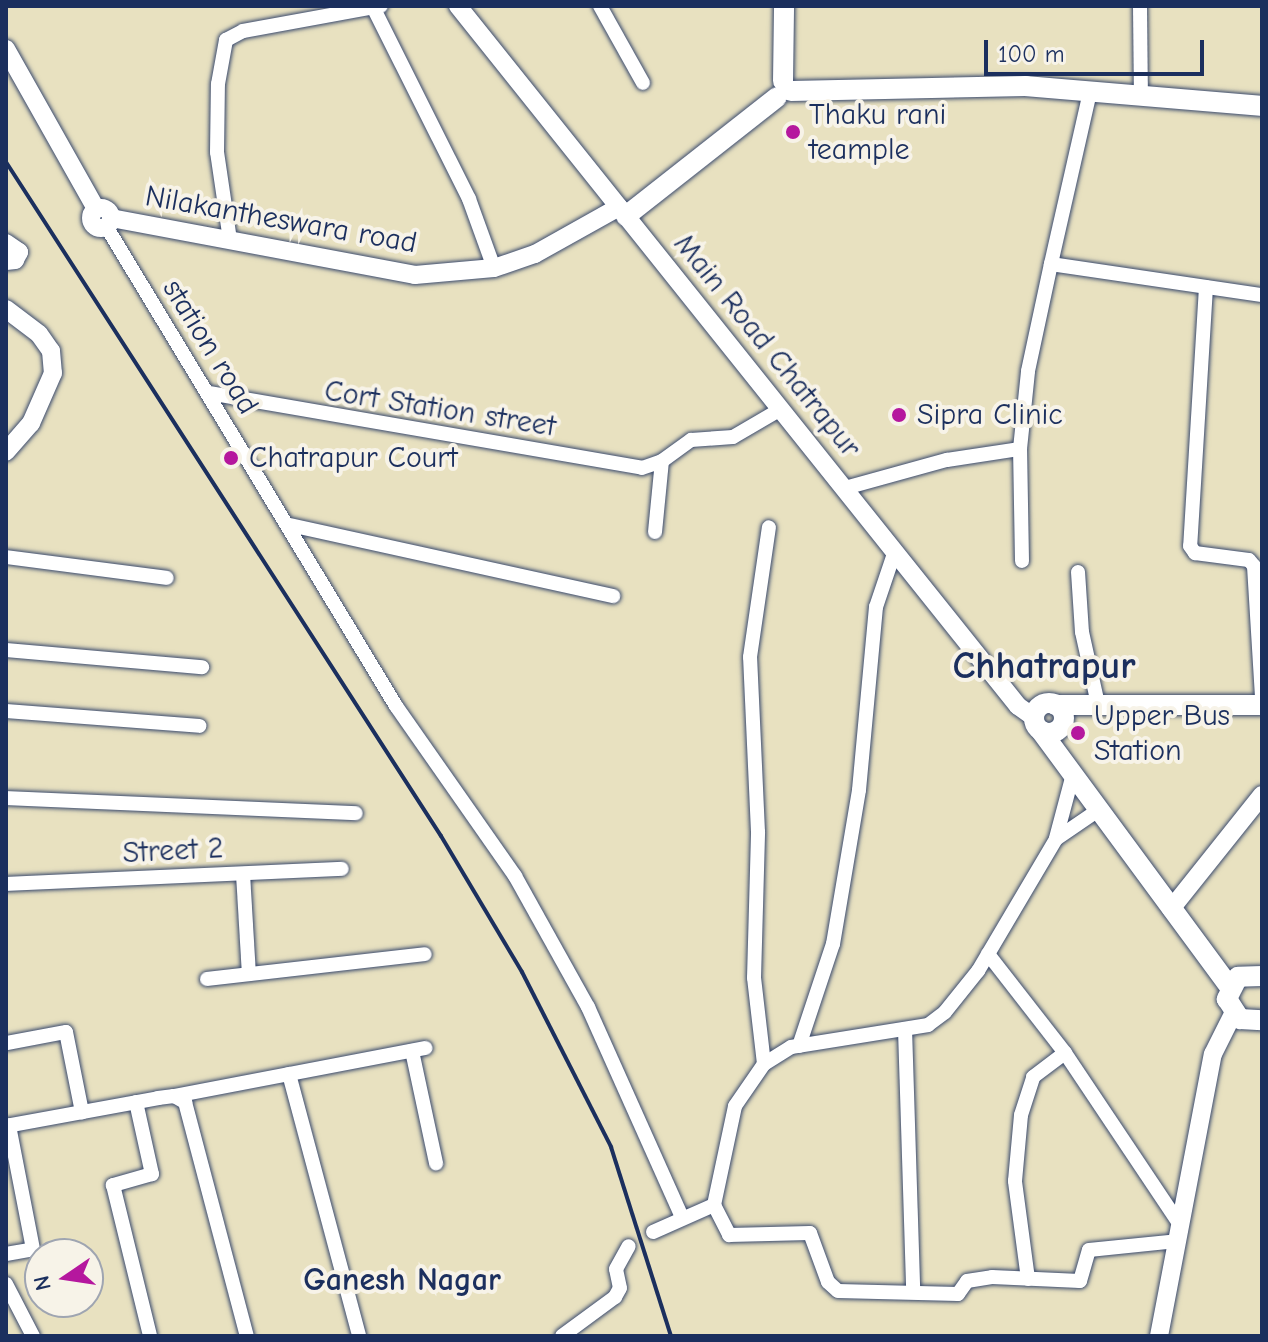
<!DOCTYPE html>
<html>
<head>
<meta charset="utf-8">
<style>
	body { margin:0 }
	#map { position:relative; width:1268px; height:1342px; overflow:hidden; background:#e8e1c0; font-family:"Comic Neue",sans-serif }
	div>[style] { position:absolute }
	.roads { filter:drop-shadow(0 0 2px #3a4a6d) drop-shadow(0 0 2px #3a4a6d) }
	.minor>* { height:14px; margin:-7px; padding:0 7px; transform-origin:7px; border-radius:7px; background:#fff }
	.tertiary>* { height:18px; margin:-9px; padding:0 9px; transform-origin:9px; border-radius:9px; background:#fff }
	.tertiary>.ring { margin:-9px; padding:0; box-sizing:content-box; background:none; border:18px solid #fff; border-radius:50% }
	.secondary>* { height:20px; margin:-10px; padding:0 10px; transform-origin:10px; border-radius:10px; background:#fff }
	.secondary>.ring { margin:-10px; padding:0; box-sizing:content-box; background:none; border:20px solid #fff; border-radius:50% }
	.rail>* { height:4px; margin:-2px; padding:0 2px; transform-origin:2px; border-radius:2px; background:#1b2f5e }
	.dots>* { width:22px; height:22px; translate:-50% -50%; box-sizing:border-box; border:4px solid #f7f3e8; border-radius:50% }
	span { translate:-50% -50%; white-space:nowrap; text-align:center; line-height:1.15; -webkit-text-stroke:8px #f7f3e8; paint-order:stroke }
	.poi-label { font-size:30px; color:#1b2f5e }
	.left { translate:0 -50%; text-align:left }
	.street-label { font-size:30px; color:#1b2f5e }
	.neighbourhood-label { font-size:32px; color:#1b2f5e; font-weight:700 }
	.district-label { font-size:38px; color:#1b2f5e; font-weight:700 }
	.frame { position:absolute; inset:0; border:8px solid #1b2f5e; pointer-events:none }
	.north { position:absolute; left:24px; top:1238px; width:80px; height:80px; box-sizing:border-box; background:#f7f3e8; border:2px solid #9fa5b1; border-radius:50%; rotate:257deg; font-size:22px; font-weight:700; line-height:32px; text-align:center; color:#1b2f5e }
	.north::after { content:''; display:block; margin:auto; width:28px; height:36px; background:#b5179e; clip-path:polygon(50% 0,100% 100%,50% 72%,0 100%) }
	.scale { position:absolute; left:984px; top:40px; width:220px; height:36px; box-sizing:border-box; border:4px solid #1b2f5e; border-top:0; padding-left:10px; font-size:24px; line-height:28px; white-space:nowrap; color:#1b2f5e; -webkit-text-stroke:6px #f7f3e8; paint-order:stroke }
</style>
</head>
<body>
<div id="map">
	<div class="roads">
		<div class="minor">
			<i style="left:600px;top:6px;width:88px;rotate:60.8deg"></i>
			<i style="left:1140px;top:6px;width:90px;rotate:89.4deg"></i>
			<i style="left:375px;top:11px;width:210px;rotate:63.4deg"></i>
			<i style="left:469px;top:199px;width:73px;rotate:70.1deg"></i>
			<i style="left:1090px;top:92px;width:176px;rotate:102.8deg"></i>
			<i style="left:1051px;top:264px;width:213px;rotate:8.4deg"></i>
			<i style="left:106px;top:226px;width:561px;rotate:58.86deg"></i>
			<i style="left:396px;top:706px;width:208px;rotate:55deg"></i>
			<i style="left:515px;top:876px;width:150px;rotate:60.9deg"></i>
			<i style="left:588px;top:1007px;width:230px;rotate:65.9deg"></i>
			<i style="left:230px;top:240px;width:89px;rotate:-98.4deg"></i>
			<i style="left:217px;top:152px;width:68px;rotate:-89.2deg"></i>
			<i style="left:218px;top:84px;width:45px;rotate:-79.7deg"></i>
			<i style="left:226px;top:40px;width:19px;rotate:-28deg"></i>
			<i style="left:243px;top:31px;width:140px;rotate:-10.3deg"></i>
			<i style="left:1206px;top:287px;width:259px;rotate:93.5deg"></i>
			<i style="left:1190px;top:546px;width:9px;rotate:54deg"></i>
			<i style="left:1195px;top:553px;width:54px;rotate:7.4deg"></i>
			<i style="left:1249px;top:560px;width:8px;rotate:50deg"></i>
			<i style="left:1254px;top:566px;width:132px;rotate:86.5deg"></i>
			<i style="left:209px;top:393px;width:439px;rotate:9.8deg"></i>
			<i style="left:642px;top:468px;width:21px;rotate:-19deg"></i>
			<i style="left:662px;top:461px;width:36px;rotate:-36deg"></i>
			<i style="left:691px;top:440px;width:42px;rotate:-4.1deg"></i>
			<i style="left:733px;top:437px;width:56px;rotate:-30.3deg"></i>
			<i style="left:845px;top:488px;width:106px;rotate:-15.4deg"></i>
			<i style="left:947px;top:460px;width:74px;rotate:-8.6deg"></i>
			<i style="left:290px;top:525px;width:331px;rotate:12.4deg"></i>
			<i style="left:655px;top:532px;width:71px;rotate:-84.4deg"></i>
			<i style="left:6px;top:557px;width:162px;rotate:7.4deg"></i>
			<i style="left:1022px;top:561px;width:112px;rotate:-91deg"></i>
			<i style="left:1020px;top:449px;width:78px;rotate:-84.1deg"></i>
			<i style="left:1028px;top:371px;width:109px;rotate:-77.9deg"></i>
			<i style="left:1078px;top:572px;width:60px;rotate:86.2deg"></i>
			<i style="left:1082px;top:632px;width:74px;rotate:77.5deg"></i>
			<i style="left:6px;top:650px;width:197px;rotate:5deg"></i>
			<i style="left:6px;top:711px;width:194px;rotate:4.4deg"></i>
			<i style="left:6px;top:798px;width:350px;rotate:2.5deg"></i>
			<i style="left:1056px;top:838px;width:62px;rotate:-75.1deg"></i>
			<i style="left:243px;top:874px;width:100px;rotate:86.6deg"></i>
			<i style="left:6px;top:884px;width:336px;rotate:-2.6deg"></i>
			<i style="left:988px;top:954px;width:125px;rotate:52.1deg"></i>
			<i style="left:1065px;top:1053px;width:207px;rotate:56.2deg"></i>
			<i style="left:207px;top:979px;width:219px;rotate:-6.5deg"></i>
			<i style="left:905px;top:1029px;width:260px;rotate:88.2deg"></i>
			<i style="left:7px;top:1043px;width:60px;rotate:-10.6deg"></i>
			<i style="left:66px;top:1032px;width:82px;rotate:78.7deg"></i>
			<i style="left:799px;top:1046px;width:108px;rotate:-71.6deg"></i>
			<i style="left:833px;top:944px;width:156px;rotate:-80.4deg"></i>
			<i style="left:859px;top:790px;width:184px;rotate:-84.7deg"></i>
			<i style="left:876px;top:607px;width:59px;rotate:-71.3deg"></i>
			<i style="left:412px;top:1051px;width:115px;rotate:77.9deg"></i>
			<i style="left:764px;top:1064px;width:87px;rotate:-96.6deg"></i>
			<i style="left:754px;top:978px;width:146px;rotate:-88.4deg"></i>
			<i style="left:758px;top:832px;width:175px;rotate:-92.6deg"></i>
			<i style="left:750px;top:657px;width:131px;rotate:-81.7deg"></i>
			<i style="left:289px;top:1074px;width:271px;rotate:75deg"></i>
			<i style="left:174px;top:1096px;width:256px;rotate:-10.8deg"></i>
			<i style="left:136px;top:1102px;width:74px;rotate:77.5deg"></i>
			<i style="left:152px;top:1174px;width:41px;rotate:164.2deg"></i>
			<i style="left:113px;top:1185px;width:155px;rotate:76.2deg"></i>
			<i style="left:6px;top:1126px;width:155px;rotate:-10.4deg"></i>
			<i style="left:158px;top:1098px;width:16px;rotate:-7deg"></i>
			<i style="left:174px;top:1096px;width:13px;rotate:29deg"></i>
			<i style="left:185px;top:1102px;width:242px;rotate:75.2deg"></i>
			<i style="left:714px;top:1205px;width:34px;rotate:63deg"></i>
			<i style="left:729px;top:1235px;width:81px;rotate:-1.4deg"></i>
			<i style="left:810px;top:1233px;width:52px;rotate:69.8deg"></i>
			<i style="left:828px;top:1282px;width:13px;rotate:42deg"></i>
			<i style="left:838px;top:1291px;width:120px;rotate:1.4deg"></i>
			<i style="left:958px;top:1294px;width:16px;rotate:-55deg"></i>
			<i style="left:967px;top:1281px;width:25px;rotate:-9deg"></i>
			<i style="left:992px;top:1277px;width:88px;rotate:2.6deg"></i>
			<i style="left:1080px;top:1281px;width:32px;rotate:-74deg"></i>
			<i style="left:1089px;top:1250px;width:88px;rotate:-5.8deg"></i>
			<i style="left:653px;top:1232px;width:67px;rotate:-23.9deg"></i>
			<i style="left:714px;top:1205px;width:101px;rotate:-78deg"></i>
			<i style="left:735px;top:1106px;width:51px;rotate:-55.4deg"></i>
			<i style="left:764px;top:1064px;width:32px;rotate:-32deg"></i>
			<i style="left:791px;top:1047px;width:139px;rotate:-9.1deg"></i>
			<i style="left:928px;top:1025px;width:21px;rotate:-37deg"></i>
			<i style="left:945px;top:1012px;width:53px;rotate:-51.2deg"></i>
			<i style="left:978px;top:971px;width:153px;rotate:-59.4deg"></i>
			<i style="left:1056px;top:839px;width:50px;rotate:-34.3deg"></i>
			<i style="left:6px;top:1254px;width:27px;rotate:-10deg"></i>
			<i style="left:33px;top:1249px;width:126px;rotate:-101deg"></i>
			<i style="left:1028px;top:1279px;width:99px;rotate:-97.6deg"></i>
			<i style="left:1015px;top:1181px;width:66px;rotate:-84.8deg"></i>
			<i style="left:1021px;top:1115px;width:40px;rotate:-72deg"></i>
			<i style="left:1033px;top:1077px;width:40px;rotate:-37deg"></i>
			<i style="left:6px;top:1284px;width:59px;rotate:62.6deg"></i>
			<i style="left:562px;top:1336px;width:66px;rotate:-36.3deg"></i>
			<i style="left:615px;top:1297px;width:10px;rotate:-61deg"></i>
			<i style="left:620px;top:1288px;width:19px;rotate:-102deg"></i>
			<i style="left:616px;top:1269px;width:26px;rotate:-61deg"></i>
		</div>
		<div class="tertiary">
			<i style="left:458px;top:6px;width:896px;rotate:51.34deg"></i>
			<i style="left:1018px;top:706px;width:21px;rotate:35deg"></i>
			<i style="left:6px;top:49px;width:184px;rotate:60.6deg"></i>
			<i class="ring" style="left:91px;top:208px;width:2px;height:2px"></i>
			<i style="left:111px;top:218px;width:309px;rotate:10.6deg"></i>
			<i style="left:415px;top:275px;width:79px;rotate:-5.1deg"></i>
			<i style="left:494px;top:268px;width:43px;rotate:-18.9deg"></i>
			<i style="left:535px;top:254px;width:96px;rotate:-29.2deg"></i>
			<i style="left:6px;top:243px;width:16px;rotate:35deg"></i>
			<i style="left:19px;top:252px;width:9px;rotate:117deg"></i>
			<i style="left:15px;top:260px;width:9px;rotate:174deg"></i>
			<i style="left:6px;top:309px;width:41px;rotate:37.1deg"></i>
			<i style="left:39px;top:334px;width:21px;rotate:55deg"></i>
			<i style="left:51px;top:351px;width:22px;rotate:85deg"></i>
			<i style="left:53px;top:373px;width:55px;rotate:113.7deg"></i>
			<i style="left:31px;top:423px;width:38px;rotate:131deg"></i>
			<i style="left:1171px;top:909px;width:146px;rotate:-51.4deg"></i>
			<i style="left:1159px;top:1336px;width:287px;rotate:-79.2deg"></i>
			<i style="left:1213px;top:1054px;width:45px;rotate:-63.4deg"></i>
		</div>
		<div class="secondary">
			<i style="left:783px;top:81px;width:75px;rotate:-89.2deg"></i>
			<i style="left:791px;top:91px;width:235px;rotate:-1.2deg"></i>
			<i style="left:1026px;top:86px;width:237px;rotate:4.8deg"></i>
			<i style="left:626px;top:216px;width:192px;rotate:-38.2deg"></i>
			<i class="ring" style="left:1034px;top:703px;width:10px;height:10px"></i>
			<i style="left:1055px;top:705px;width:207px"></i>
			<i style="left:1041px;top:731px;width:318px;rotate:53.6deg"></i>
			<i style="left:1262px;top:976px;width:24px;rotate:178deg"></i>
			<i style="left:1238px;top:977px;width:25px;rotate:117deg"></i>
			<i style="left:1227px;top:999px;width:24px;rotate:57deg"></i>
			<i style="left:1240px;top:1019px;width:22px;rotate:3deg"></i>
		</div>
	</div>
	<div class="rail">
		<i style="left:6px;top:162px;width:802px;rotate:57.16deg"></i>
		<i style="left:441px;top:836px;width:158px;rotate:59.2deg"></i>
		<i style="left:522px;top:972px;width:196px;rotate:63deg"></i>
		<i style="left:611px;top:1147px;width:198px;rotate:72.4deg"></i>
	</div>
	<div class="dots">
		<i style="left:793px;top:132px;background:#b5179e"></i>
		<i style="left:899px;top:415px;background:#b5179e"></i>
		<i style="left:231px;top:458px;background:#b5179e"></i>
		<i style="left:1078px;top:733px;background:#b5179e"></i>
	</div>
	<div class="poi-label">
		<span class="left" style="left:809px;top:132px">Thaku rani<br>teample</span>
		<span class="left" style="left:917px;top:415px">Sipra Clinic</span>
		<span class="left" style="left:249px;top:458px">Chatrapur Court</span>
		<span class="left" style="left:1094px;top:733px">Upper Bus<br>Station</span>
	</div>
	<div class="street-label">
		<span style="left:281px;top:220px;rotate:10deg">Nilakantheswara road</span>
		<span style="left:767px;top:346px;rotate:51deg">Main Road Chatrapur</span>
		<span style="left:210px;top:347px;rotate:58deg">station road</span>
		<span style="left:440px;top:409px;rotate:9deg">Cort Station street</span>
		<span style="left:173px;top:851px;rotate:-3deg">Street 2</span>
	</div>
	<div class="neighbourhood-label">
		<span style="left:402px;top:1280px">Ganesh Nagar</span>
	</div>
	<div class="district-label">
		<span style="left:1044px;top:667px">Chhatrapur</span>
	</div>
	<div class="frame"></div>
	<div class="north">N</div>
	<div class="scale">100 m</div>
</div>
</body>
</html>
